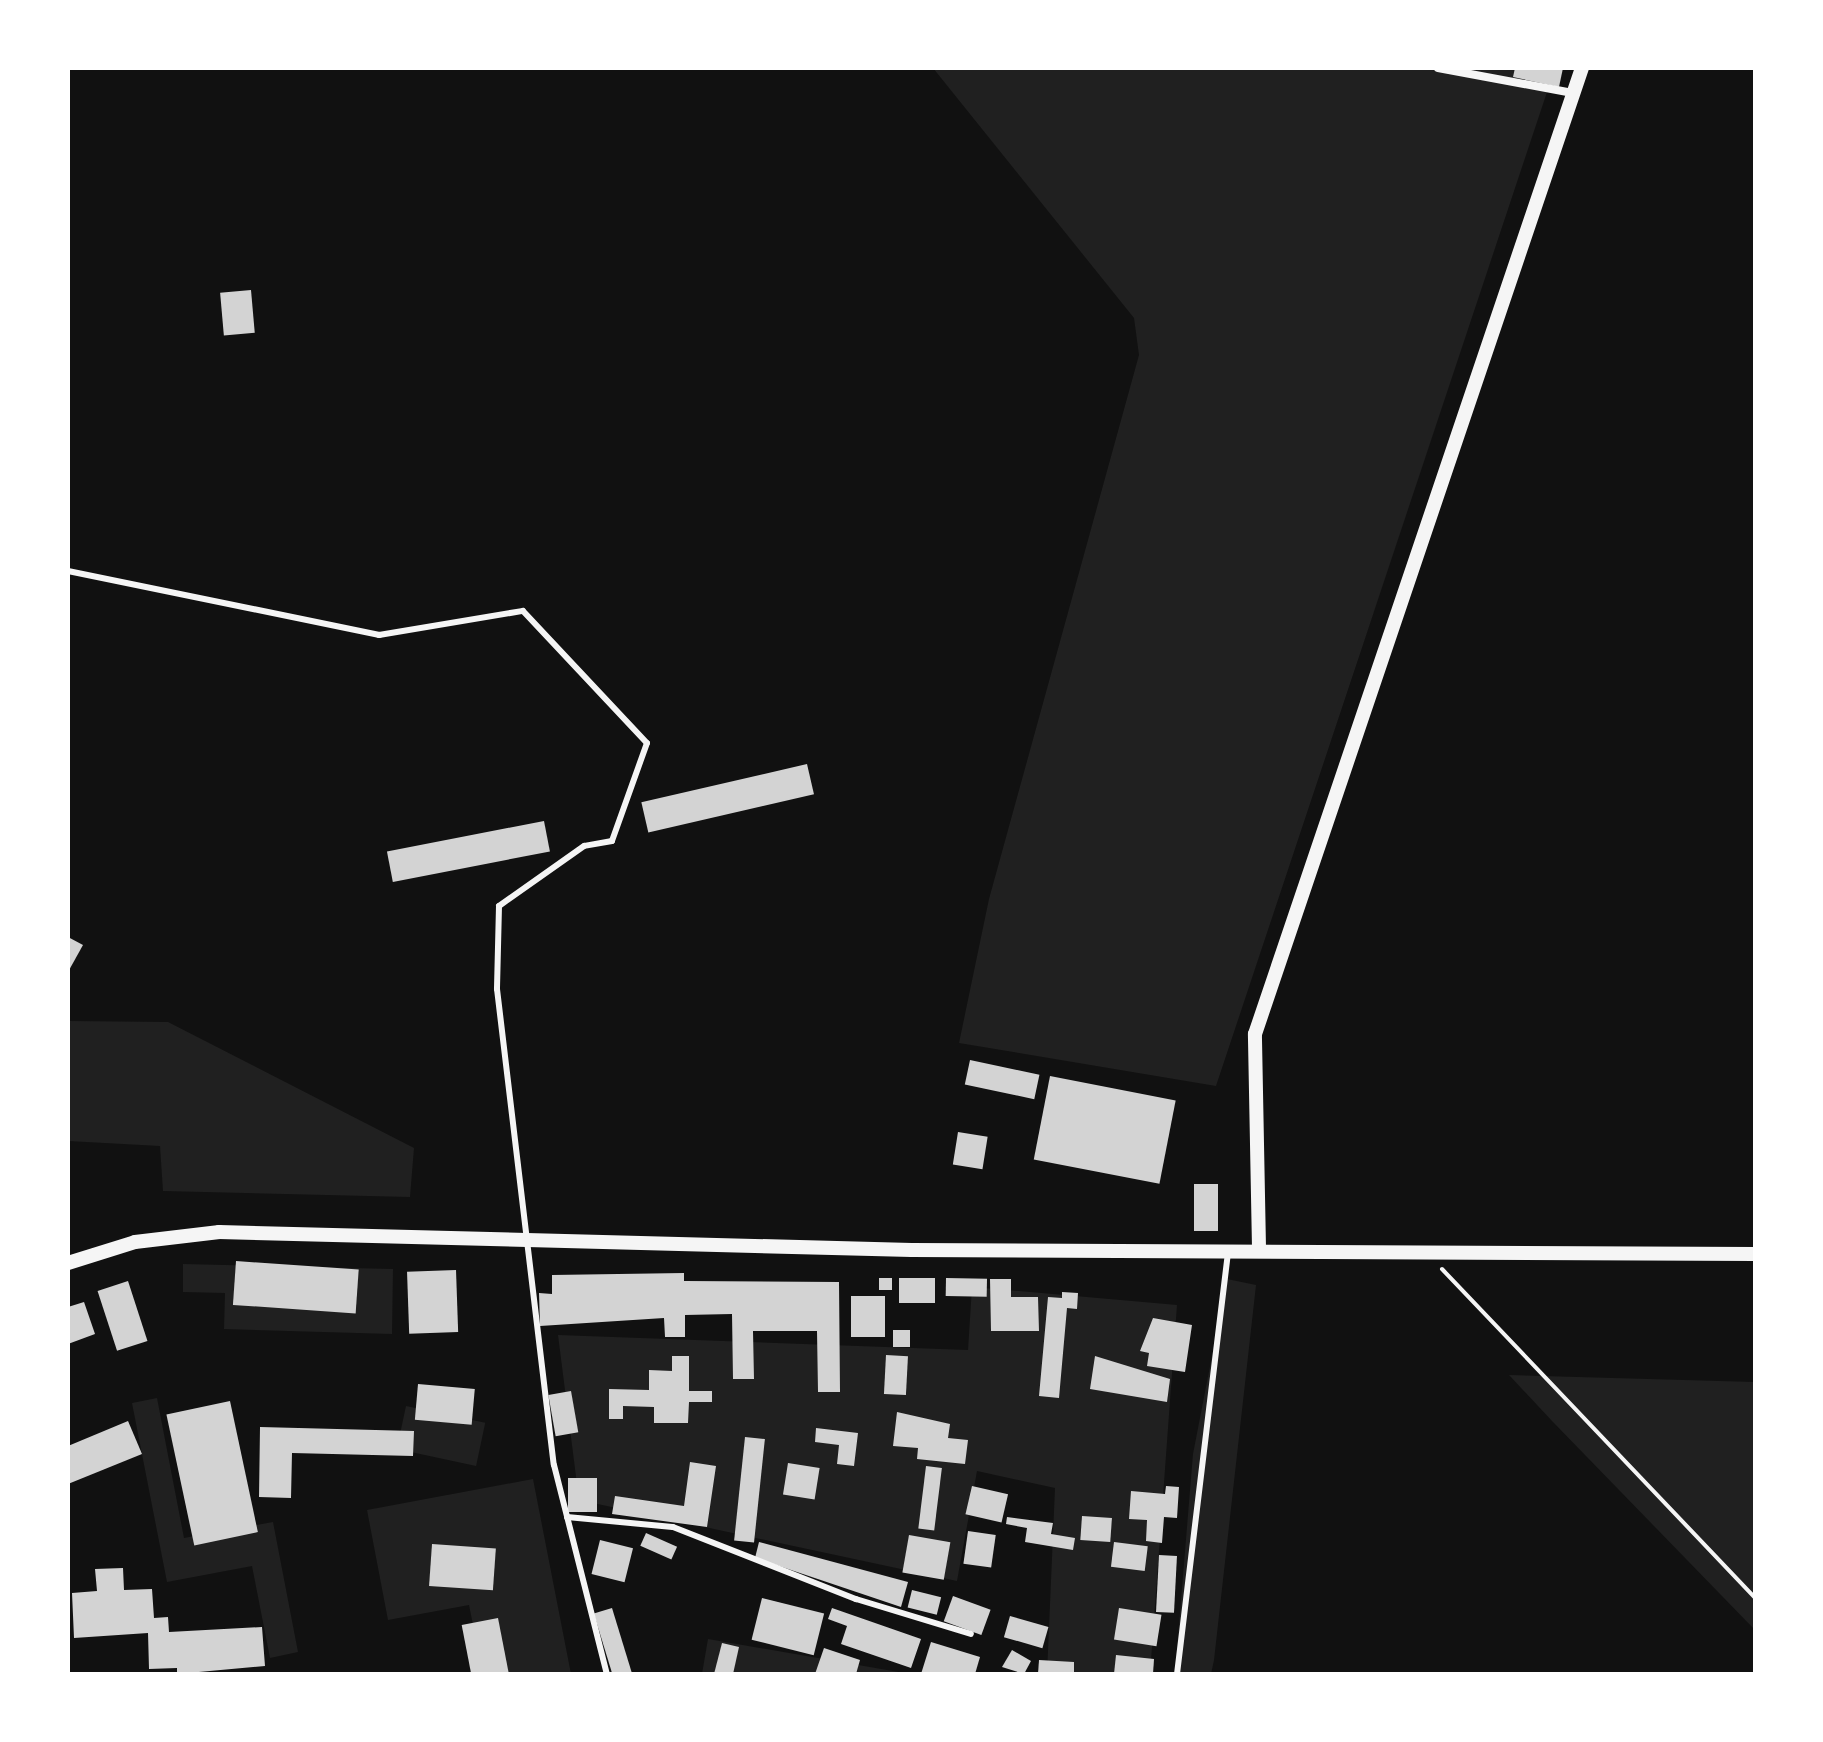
<!DOCTYPE html>
<html>
<head>
<meta charset="utf-8">
<style>
	body { margin:0 }
	#map { position:relative; width:1823px; height:1742px; overflow:hidden; background:#111; font-family:"Noto Sans",sans-serif }
	div>[style] { position:absolute }
	.green>* { inset:0; background:#202020; transform-origin:0 0 }
	.building>* { inset:0; background:#d3d3d3; transform-origin:0 0 }
	.path>* { height:4px; margin:-2px; padding:0 2px; transform-origin:2px; border-radius:2px; background:#f5f5f5 }
	.service>* { height:6px; margin:-3px; padding:0 3px; transform-origin:3px; border-radius:3px; background:#f5f5f5 }
	.minor>* { height:8px; margin:-4px; padding:0 4px; transform-origin:4px; border-radius:4px; background:#f5f5f5 }
	.tertiary>* { height:14px; margin:-7px; padding:0 7px; transform-origin:7px; border-radius:7px; background:#f5f5f5 }
	span { translate:-50% -50%; white-space:nowrap; text-align:center; line-height:1.15; -webkit-text-stroke:8px #fff; paint-order:stroke }
	.frame { position:absolute; inset:0; border:70px solid #fff; pointer-events:none }
</style>
</head>
<body>
<div id="map">
	<div class="green">
		<i style="clip-path:polygon(933px 68px,1555px 68px,1216px 1086px,959px 1043px,989px 899px,1139px 355px,1134px 318px)"></i>
		<i style="clip-path:polygon(68px 1021px,168px 1022px,414px 1148px,410px 1197px,163px 1191px,160px 1146px,68px 1141px)"></i>
		<i style="clip-path:polygon(183px 1264px,393px 1269px,392px 1334px,224px 1329px,225px 1293px,183px 1292px)"></i>
		<i style="clip-path:polygon(1227px 1279px,1256px 1285px,1214px 1660px,1211px 1674px,1175px 1674px,1193px 1454px)"></i>
		<i style="clip-path:polygon(972px 1287px,1177px 1305px,1150px 1674px,1047px 1674px,1055px 1488px,977px 1471px,957px 1581px,579px 1500px,558px 1335px,968px 1350px)"></i>
		<i style="clip-path:polygon(1509px 1375px,1755px 1382px,1755px 1630px,1553px 1422px)"></i>
		<i style="clip-path:polygon(157px 1398px,184px 1538px,273px 1522px,298px 1652px,270px 1658px,252px 1566px,167px 1582px,132px 1403px)"></i>
		<i style="left:406px;top:1406px;width:81px;height:44px;rotate:12deg"></i>
		<i style="clip-path:polygon(533px 1479px,571px 1674px,483px 1674px,469px 1605px,388px 1620px,367px 1510px)"></i>
		<i style="clip-path:polygon(708px 1639px,910px 1674px,702px 1674px)"></i>
	</div>
	<div class="building">
		<i style="clip-path:polygon(1515px 68px,1563px 68px,1559px 87px,1513px 77px)"></i>
		<i style="left:251px;top:290px;width:43px;height:31px;rotate:85deg"></i>
		<i style="left:807px;top:764px;width:31px;height:170px;rotate:77deg"></i>
		<i style="left:544px;top:821px;width:31px;height:160px;rotate:79deg"></i>
		<i style="clip-path:polygon(68px 937px,83px 945px,68px 972px)"></i>
		<i style="left:970px;top:1060px;width:71px;height:25px;rotate:12deg"></i>
		<i style="left:1050px;top:1076px;width:128px;height:85px;rotate:11deg"></i>
		<i style="left:958px;top:1132px;width:30px;height:33px;rotate:9deg"></i>
		<i style="left:1194px;top:1184px;width:24px;height:47px"></i>
		<i style="left:236px;top:1261px;width:123px;height:44px;rotate:4deg"></i>
		<i style="left:456px;top:1270px;width:62px;height:49px;rotate:88deg"></i>
		<i style="clip-path:polygon(684px 1273px,684px 1281px,839px 1282px,840px 1392px,818px 1392px,817px 1331px,753px 1331px,754px 1379px,733px 1379px,732px 1314px,685px 1315px,685px 1337px,665px 1337px,664px 1318px,540px 1326px,539px 1293px,552px 1294px,552px 1275px)"></i>
		<i style="left:879px;top:1278px;width:13px;height:12px"></i>
		<i style="left:899px;top:1278px;width:36px;height:25px"></i>
		<i style="left:946px;top:1278px;width:41px;height:18px;rotate:1deg"></i>
		<i style="clip-path:polygon(990px 1279px,1011px 1279px,1011px 1297px,1038px 1297px,1039px 1331px,991px 1331px)"></i>
		<i style="left:128px;top:1281px;width:63px;height:32px;rotate:72deg"></i>
		<i style="clip-path:polygon(1062px 1292px,1078px 1293px,1077px 1309px,1067px 1308px,1059px 1398px,1039px 1396px,1048px 1297px,1062px 1298px)"></i>
		<i style="left:885px;top:1296px;width:41px;height:34px;rotate:90deg"></i>
		<i style="clip-path:polygon(84px 1302px,95px 1334px,68px 1344px,68px 1307px)"></i>
		<i style="clip-path:polygon(1153px 1318px,1192px 1325px,1185px 1372px,1147px 1366px,1149px 1353px,1140px 1351px)"></i>
		<i style="left:893px;top:1330px;width:17px;height:17px"></i>
		<i style="left:886px;top:1355px;width:22px;height:39px;rotate:3deg"></i>
		<i style="clip-path:polygon(672px 1356px,689px 1356px,689px 1391px,712px 1391px,712px 1402px,689px 1402px,688px 1423px,654px 1423px,654px 1407px,623px 1406px,623px 1419px,609px 1419px,609px 1389px,649px 1390px,649px 1370px,672px 1371px)"></i>
		<i style="clip-path:polygon(1095px 1356px,1170px 1379px,1167px 1402px,1090px 1389px)"></i>
		<i style="left:418px;top:1384px;width:57px;height:36px;rotate:5deg"></i>
		<i style="left:571px;top:1391px;width:42px;height:23px;rotate:80deg"></i>
		<i style="left:230px;top:1401px;width:134px;height:65px;rotate:78deg"></i>
		<i style="clip-path:polygon(897px 1412px,950px 1424px,948px 1438px,968px 1440px,965px 1464px,917px 1459px,918px 1448px,893px 1446px)"></i>
		<i style="clip-path:polygon(128px 1421px,142px 1454px,68px 1484px,68px 1446px)"></i>
		<i style="clip-path:polygon(260px 1427px,414px 1431px,413px 1456px,292px 1453px,291px 1498px,259px 1497px)"></i>
		<i style="clip-path:polygon(816px 1428px,858px 1433px,854px 1466px,837px 1464px,839px 1445px,815px 1442px)"></i>
		<i style="left:745px;top:1437px;width:20px;height:104px;rotate:6deg"></i>
		<i style="clip-path:polygon(690px 1462px,716px 1466px,707px 1527px,612px 1514px,615px 1496px,684px 1506px)"></i>
		<i style="left:788px;top:1463px;width:32px;height:32px;rotate:9deg"></i>
		<i style="left:926px;top:1466px;width:16px;height:63px;rotate:7deg"></i>
		<i style="left:568px;top:1478px;width:29px;height:34px"></i>
		<i style="left:972px;top:1486px;width:37px;height:29px;rotate:13deg"></i>
		<i style="clip-path:polygon(1166px 1486px,1179px 1487px,1177px 1518px,1164px 1517px,1162px 1543px,1146px 1541px,1147px 1520px,1129px 1519px,1131px 1491px,1165px 1494px)"></i>
		<i style="left:1082px;top:1516px;width:30px;height:24px;rotate:4deg"></i>
		<i style="clip-path:polygon(1007px 1517px,1053px 1523px,1051px 1534px,1075px 1538px,1073px 1550px,1025px 1542px,1027px 1528px,1006px 1524px)"></i>
		<i style="left:968px;top:1531px;width:28px;height:33px;rotate:8deg"></i>
		<i style="left:646px;top:1533px;width:34px;height:14px;rotate:24deg"></i>
		<i style="left:909px;top:1535px;width:42px;height:38px;rotate:10deg"></i>
		<i style="left:600px;top:1540px;width:34px;height:35px;rotate:14deg"></i>
		<i style="clip-path:polygon(759px 1542px,908px 1582px,901px 1607px,755px 1558px)"></i>
		<i style="left:1114px;top:1542px;width:34px;height:25px;rotate:7deg"></i>
		<i style="left:432px;top:1544px;width:64px;height:42px;rotate:4deg"></i>
		<i style="left:1159px;top:1555px;width:18px;height:57px;rotate:3deg"></i>
		<i style="clip-path:polygon(123px 1568px,124px 1590px,152px 1589px,154px 1618px,168px 1617px,169px 1632px,262px 1627px,265px 1666px,177px 1674px,177px 1668px,149px 1669px,148px 1633px,74px 1638px,72px 1593px,97px 1591px,95px 1569px)"></i>
		<i style="left:912px;top:1590px;width:30px;height:18px;rotate:14deg"></i>
		<i style="left:953px;top:1596px;width:40px;height:27px;rotate:20deg"></i>
		<i style="left:762px;top:1598px;width:64px;height:43px;rotate:14deg"></i>
		<i style="left:612px;top:1608px;width:69px;height:19px;rotate:73deg"></i>
		<i style="clip-path:polygon(832px 1608px,921px 1639px,911px 1668px,841px 1644px,847px 1626px,828px 1619px)"></i>
		<i style="left:1119px;top:1608px;width:43px;height:32px;rotate:9deg"></i>
		<i style="left:1010px;top:1616px;width:40px;height:22px;rotate:16deg"></i>
		<i style="left:498px;top:1618px;width:57px;height:37px;rotate:79deg"></i>
		<i style="clip-path:polygon(931px 1642px,980px 1657px,975px 1674px,921px 1674px)"></i>
		<i style="clip-path:polygon(722px 1643px,739px 1647px,733px 1674px,714px 1674px)"></i>
		<i style="clip-path:polygon(824px 1648px,860px 1660px,856px 1674px,815px 1674px)"></i>
		<i style="clip-path:polygon(1012px 1650px,1031px 1661px,1024px 1674px,1002px 1667px)"></i>
		<i style="clip-path:polygon(1116px 1655px,1154px 1659px,1153px 1674px,1114px 1674px)"></i>
		<i style="clip-path:polygon(1039px 1660px,1074px 1662px,1074px 1674px,1038px 1674px)"></i>
	</div>
	<div class="path">
		<i style="left:1442px;top:1269px;width:454px;rotate:46.4deg"></i>
	</div>
	<div class="service">
		<i style="left:68px;top:571px;width:318px;rotate:11.6deg"></i>
		<i style="left:379px;top:635px;width:146px;rotate:-9.5deg"></i>
		<i style="left:523px;top:611px;width:181px;rotate:46.8deg"></i>
		<i style="left:647px;top:743px;width:104px;rotate:109.7deg"></i>
		<i style="left:612px;top:841px;width:28px;rotate:170deg"></i>
		<i style="left:584px;top:846px;width:104px;rotate:144.8deg"></i>
		<i style="left:499px;top:906px;width:83px;rotate:91.4deg"></i>
		<i style="left:497px;top:989px;width:479px;rotate:83.2deg"></i>
		<i style="left:554px;top:1465px;width:216px;rotate:75.8deg"></i>
		<i style="left:567px;top:1517px;width:106px;rotate:5.4deg"></i>
		<i style="left:673px;top:1527px;width:197px;rotate:21.5deg"></i>
		<i style="left:856px;top:1599px;width:120px;rotate:16.9deg"></i>
		<i style="left:1177px;top:1674px;width:426px;rotate:-83.1deg"></i>
	</div>
	<div class="minor">
		<i style="left:1438px;top:68px;width:137px;rotate:10.5deg"></i>
	</div>
	<div class="tertiary">
		<i style="left:1259px;top:1248px;width:214px;rotate:-91.1deg"></i>
		<i style="left:1255px;top:1034px;width:1020px;rotate:-71.3deg"></i>
		<i style="left:68px;top:1263px;width:70px;rotate:-17.4deg"></i>
		<i style="left:135px;top:1242px;width:85px;rotate:-6.8deg"></i>
		<i style="left:219px;top:1232px;width:693px;rotate:1.49deg"></i>
		<i style="left:912px;top:1250px;width:843px;rotate:0.27deg"></i>
	</div>
	<div class="frame"></div>
</div>
</body>
</html>
